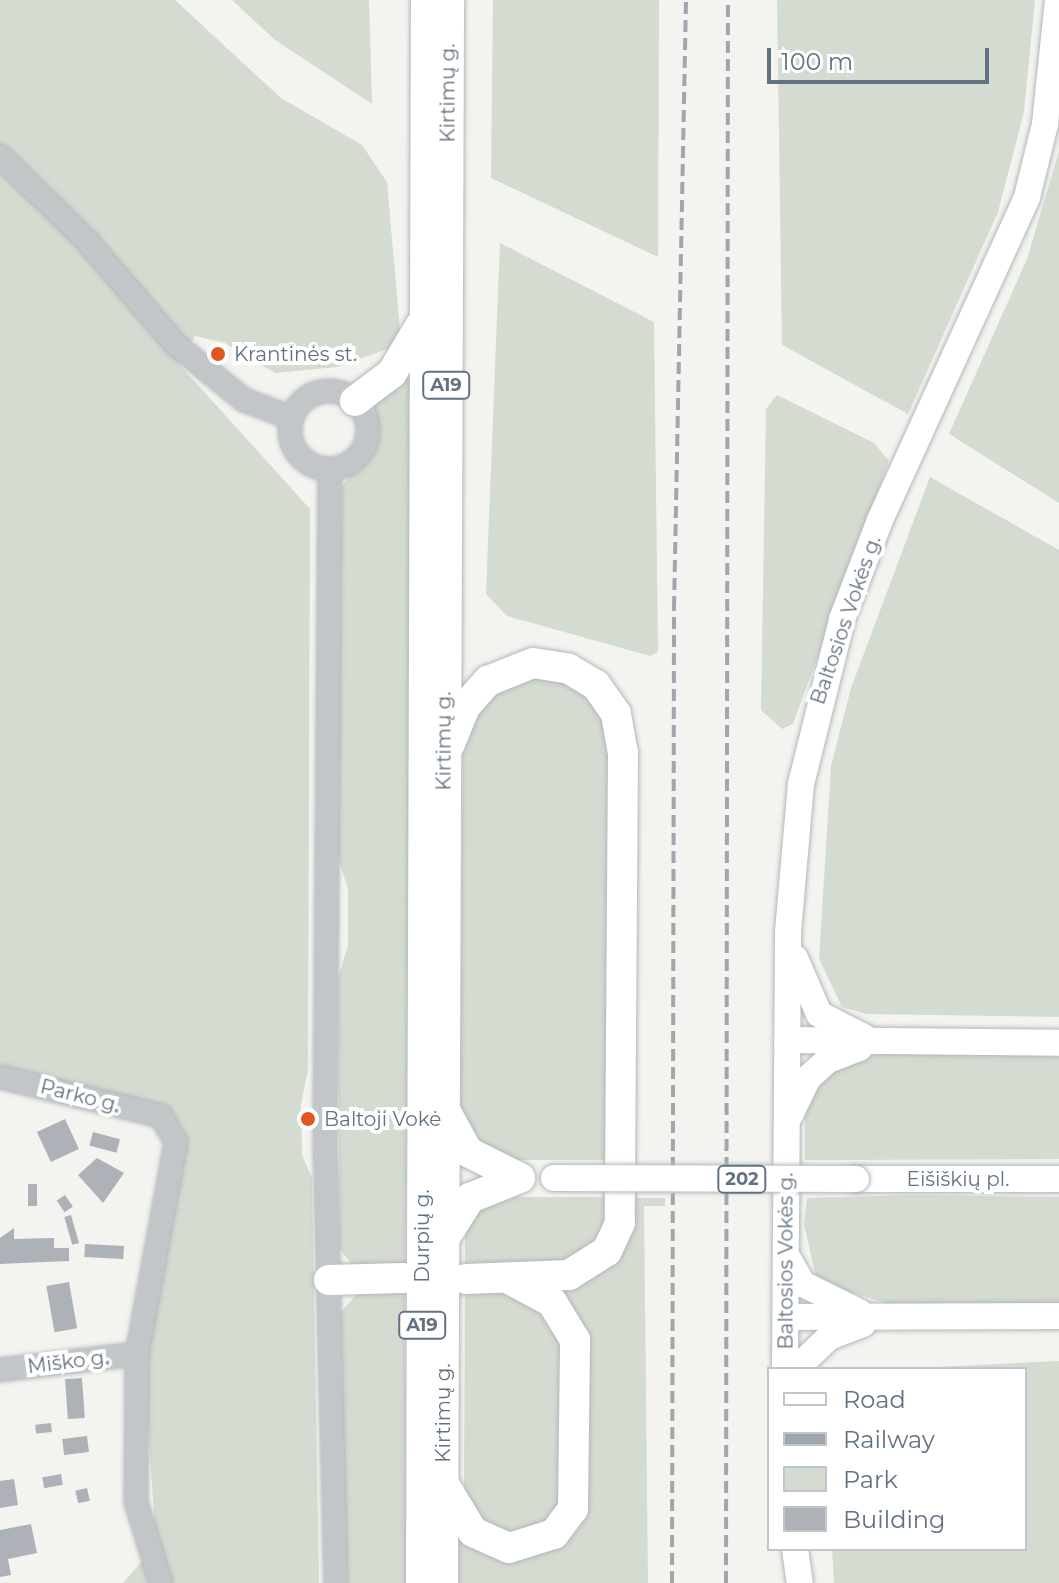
<!DOCTYPE html>
<html>
<head>
<meta charset="utf-8">
<style>
	body { margin:0 }
	#map { position:relative; width:1059px; height:1583px; overflow:hidden; background:#f3f4ef; font-family:Montserrat,sans-serif }
	div>[style] { position:absolute }
	.green>* { inset:0; background:#d4dbd0 }
	.building>* { inset:0; background:#acb2b7; transform-origin:0 0 }
	.roads { filter:drop-shadow(0 0 2px #b3b7bb) drop-shadow(0 0 2px #b3b7bb) }
	.minor>* { height:22px; margin:-11px; padding:0 11px; transform-origin:11px; border-radius:11px; background:#c3c6c9 }
	.minor>.ring { margin:-11px; padding:0; box-sizing:content-box; background:none; border:22px solid #c3c6c9; border-radius:50% }
	.major>* { height:26px; margin:-13px; padding:0 13px; transform-origin:13px; border-radius:13px; background:#fff }
	.highway>* { height:30px; margin:-15px; padding:0 15px; transform-origin:15px; border-radius:15px; background:#fff }
	.rail>* { height:4px; margin-top:-2px; transform-origin:0; background:repeating-linear-gradient(90deg,#a1a6ac 0 12px,transparent 0 18px) }
	.bridges { filter:drop-shadow(0 0 2px #b3b7bb) drop-shadow(0 0 2px #b3b7bb) }
	.major-bridge>* { height:26px; margin:-13px; padding:0 13px; transform-origin:13px; border-radius:13px; background:#fff }
	.dots>* { width:22px; height:22px; translate:-50% -50%; box-sizing:border-box; border:4px solid #fff; border-radius:50% }
	span { translate:-50% -50%; white-space:nowrap; text-align:center; line-height:1.15; -webkit-text-stroke:8px #fff; paint-order:stroke }
	.shield-label span { padding:2px 6px; background:#fff; border:2px solid; border-radius:6px; -webkit-text-stroke-width:0 }
	.shield-label { font-size:18px; color:#627280; font-weight:700 }
	.street-label { font-size:20px; color:#627280 }
	.poi-label { font-size:20px; color:#627280 }
	.left { translate:0 -50%; text-align:left }
	.legend { position:absolute; left:767px; top:1367px; width:260px; height:184px; box-sizing:border-box; background:#fff; border:2px solid #c0c7cc; margin:0; padding:10px 14px; list-style:none; font-size:24px; color:#627280 }
	.legend li { display:flex; align-items:center; gap:16px; height:40px }
	.legend b { width:40px; border:2px solid #c0c7cc }
	.scale { position:absolute; left:767px; top:48px; width:222px; height:36px; box-sizing:border-box; border:4px solid #627280; border-top:0; padding-left:10px; font-size:24px; line-height:28px; white-space:nowrap; color:#627280; -webkit-text-stroke:6px #fff; paint-order:stroke }
</style>
</head>
<body>
<div id="map">
	<div class="green">
		<i style="clip-path:polygon(0 0,175px 0,281px 98px,362px 145px,387px 182px,400px 330px,393px 347px,337px 367px,275px 373px,225px 343px,195px 336px,179px 364px,310px 509px,308px 1069px,301px 1105px,302px 1155px,312px 1178px,319px 1583px,123px 1583px,156px 1545px,144px 1361px,185px 1133px,169px 1113px,0 1068px)"></i>
		<i style="clip-path:polygon(232px 0,369px 0,372px 104px,275px 40px)"></i>
		<i style="clip-path:polygon(493px 0,659px 0,658px 257px,491px 178px)"></i>
		<i style="clip-path:polygon(777px 0,1035px 0,1024px 112px,998px 212px,908px 414px,782px 345px)"></i>
		<i style="clip-path:polygon(1059px 151px,1059px 503px,949px 434px,1027px 259px)"></i>
		<i style="clip-path:polygon(500px 243px,654px 322px,658px 652px,650px 656px,507px 616px,486px 594px)"></i>
		<i style="clip-path:polygon(408px 367px,415px 369px,405px 1272px,354px 1267px,339px 1248px,338px 979px,348px 945px,348px 889px,337px 854px,342px 486px,372px 447px,370px 405px)"></i>
		<i style="clip-path:polygon(777px 395px,874px 443px,889px 461px,793px 724px,782px 729px,761px 710px,766px 409px)"></i>
		<i style="clip-path:polygon(930px 477px,1059px 550px,1059px 1017px,867px 1014px,842px 1007px,819px 959px,831px 766px,851px 688px)"></i>
		<i style="clip-path:polygon(510px 675px,573px 678px,611px 720px,614px 1160px,492px 1160px,460px 1115px,463px 734px)"></i>
		<i style="clip-path:polygon(900px 1052px,1059px 1055px,1059px 1159px,805px 1160px,805px 1113px,818px 1080px,865px 1056px)"></i>
		<i style="clip-path:polygon(916px 1195px,1059px 1197px,1059px 1306px,896px 1306px,817px 1282px,804px 1224px,807px 1198px)"></i>
		<i style="clip-path:polygon(491px 1197px,615px 1197px,613px 1223px,578px 1264px,465px 1270px,465px 1222px)"></i>
		<i style="clip-path:polygon(631px 1198px,665px 1198px,665px 1206px,644px 1206px,648px 1583px,458px 1583px,458px 1536px,562px 1538px,585px 1350px,551px 1291px,569px 1284px)"></i>
		<i style="clip-path:polygon(405px 1291px,406px 1583px,345px 1583px,341px 1312px,358px 1293px)"></i>
		<i style="clip-path:polygon(465px 1291px,511px 1291px,564px 1326px,571px 1486px,543px 1534px,485px 1532px,464px 1491px)"></i>
		<i style="clip-path:polygon(1059px 1361px,1059px 1583px,834px 1583px,832px 1549px,1025px 1549px,1025px 1369px,894px 1369px)"></i>
	</div>
	<div class="building">
		<i style="left:65px;top:1119px;width:33px;height:31px;rotate:65deg"></i>
		<i style="left:93px;top:1132px;width:28px;height:14px;rotate:15deg"></i>
		<i style="clip-path:polygon(97px 1158px,124px 1173px,103px 1203px,78px 1175px)"></i>
		<i style="left:28px;top:1184px;width:9px;height:22px"></i>
		<i style="left:65px;top:1195px;width:14px;height:10px;rotate:56deg"></i>
		<i style="left:71px;top:1215px;width:29px;height:7px;rotate:74deg"></i>
		<i style="clip-path:polygon(14px 1228px,14px 1239px,54px 1238px,54px 1248px,69px 1248px,69px 1261px,0 1264px,0 1238px)"></i>
		<i style="left:85px;top:1244px;width:39px;height:13px;rotate:3deg"></i>
		<i style="left:69px;top:1282px;width:47px;height:23px;rotate:80deg"></i>
		<i style="left:82px;top:1378px;width:40px;height:17px;rotate:86deg"></i>
		<i style="left:51px;top:1423px;width:9px;height:16px;rotate:84deg"></i>
		<i style="left:87px;top:1436px;width:16px;height:25px;rotate:83deg"></i>
		<i style="left:61px;top:1474px;width:11px;height:19px;rotate:80deg"></i>
		<i style="clip-path:polygon(14px 1479px,18px 1505px,0 1508px,0 1481px)"></i>
		<i style="left:87px;top:1488px;width:13px;height:12px;rotate:77deg"></i>
		<i style="clip-path:polygon(31px 1524px,37px 1553px,8px 1559px,11px 1575px,0 1577px,0 1530px)"></i>
	</div>
	<div class="roads">
		<div class="minor">
			<i style="left:0;top:156px;width:120px;rotate:44.3deg"></i>
			<i style="left:86px;top:240px;width:137px;rotate:49.4deg"></i>
			<i style="left:175px;top:344px;width:89px;rotate:39.1deg"></i>
			<i style="left:244px;top:400px;width:51px;rotate:20.6deg"></i>
			<i class="ring" style="left:290px;top:391px;width:56px;height:56px"></i>
			<i style="left:330px;top:469px;width:670px;rotate:90.43deg"></i>
			<i style="left:325px;top:1139px;width:444px;rotate:88.6deg"></i>
			<i style="left:0;top:1077px;width:166px;rotate:13.6deg"></i>
			<i style="left:161px;top:1116px;width:30px;rotate:60deg"></i>
			<i style="left:176px;top:1142px;width:216px;rotate:100.4deg"></i>
			<i style="left:137px;top:1354px;width:148px;rotate:90.4deg"></i>
			<i style="left:136px;top:1502px;width:85px;rotate:72.8deg"></i>
			<i style="left:0;top:1370px;width:138px;rotate:-6.7deg"></i>
		</div>
		<div class="major">
			<i style="left:795px;top:958px;width:61px;rotate:66.8deg"></i>
			<i style="left:819px;top:1014px;width:51px;rotate:27.1deg"></i>
			<i style="left:787px;top:1040px;width:272px;rotate:0.6deg"></i>
			<i style="left:789px;top:1117px;width:43px;rotate:-64deg"></i>
			<i style="left:808px;top:1078px;width:27px;rotate:-42deg"></i>
			<i style="left:828px;top:1060px;width:34px;rotate:-21deg"></i>
			<i style="left:856px;top:1179px;width:203px"></i>
			<i style="left:786px;top:1255px;width:34px;rotate:60deg"></i>
			<i style="left:803px;top:1284px;width:63px;rotate:26.6deg"></i>
			<i style="left:786px;top:1317px;width:273px;rotate:-0.2deg"></i>
			<i style="left:785px;top:1369px;width:437px;rotate:-89.6deg"></i>
			<i style="left:788px;top:932px;width:149px;rotate:-85deg"></i>
			<i style="left:801px;top:784px;width:170px;rotate:-76deg"></i>
			<i style="left:842px;top:619px;width:106px;rotate:-69deg"></i>
			<i style="left:880px;top:520px;width:355px;rotate:-65.5deg"></i>
			<i style="left:1027px;top:197px;width:75px;rotate:-76.1deg"></i>
			<i style="left:1045px;top:124px;width:125px;rotate:-84deg"></i>
			<i style="left:796px;top:1369px;width:46px;rotate:-44.1deg"></i>
			<i style="left:829px;top:1337px;width:36px;rotate:-21deg"></i>
			<i style="left:795px;top:1549px;width:34px;rotate:82deg"></i>
		</div>
		<div class="highway">
			<i style="left:355px;top:401px;width:46px;rotate:-37.1deg"></i>
			<i style="left:392px;top:373px;width:55px;rotate:-59.2deg"></i>
			<i style="left:450px;top:744px;width:40px;rotate:-68deg"></i>
			<i style="left:465px;top:707px;width:35px;rotate:-49deg"></i>
			<i style="left:488px;top:681px;width:48px;rotate:-21.8deg"></i>
			<i style="left:533px;top:663px;width:36px;rotate:9deg"></i>
			<i style="left:569px;top:669px;width:31px;rotate:31deg"></i>
			<i style="left:596px;top:685px;width:35px;rotate:55deg"></i>
			<i style="left:616px;top:714px;width:39px;rotate:80deg"></i>
			<i style="left:623px;top:752px;width:471px;rotate:90.4deg"></i>
			<i style="left:620px;top:1223px;width:31px;rotate:115deg"></i>
			<i style="left:607px;top:1251px;width:45px;rotate:147.7deg"></i>
			<i style="left:569px;top:1275px;width:103px;rotate:177.8deg"></i>
			<i style="left:445px;top:1110px;width:48px;rotate:61.3deg"></i>
			<i style="left:468px;top:1152px;width:58px;rotate:26.6deg"></i>
			<i style="left:444px;top:1239px;width:49px;rotate:-57.6deg"></i>
			<i style="left:470px;top:1198px;width:54px;rotate:-21.8deg"></i>
			<i style="left:329px;top:1280px;width:74px;rotate:-1.5deg"></i>
			<i style="left:444px;top:1484px;width:56px;rotate:58.9deg"></i>
			<i style="left:473px;top:1532px;width:39px;rotate:24deg"></i>
			<i style="left:509px;top:1548px;width:47px;rotate:-17.3deg"></i>
			<i style="left:554px;top:1534px;width:31px;rotate:-53deg"></i>
			<i style="left:573px;top:1509px;width:169px;rotate:-89.3deg"></i>
			<i style="left:575px;top:1340px;width:44px;rotate:-121.2deg"></i>
			<i style="left:552px;top:1302px;width:47px;rotate:-151.8deg"></i>
			<i style="left:421px;top:1583px;width:1583px;rotate:-89.82deg"></i>
			<i style="left:443px;top:1583px;width:1583px;rotate:-89.78deg"></i>
		</div>
	</div>
	<div class="rail">
		<i style="left:672px;top:1583px;width:975px;rotate:-89.88deg"></i>
		<i style="left:674px;top:608px;width:608px;rotate:-88.87deg"></i>
		<i style="left:726px;top:1583px;width:1583px;rotate:-89.93deg"></i>
	</div>
	<div class="bridges">
		<div class="major-bridge">
			<i style="left:554px;top:1178px;width:302px;rotate:0.2deg"></i>
		</div>
	</div>
	<div class="dots">
		<i style="left:218px;top:354px;background:#e25721"></i>
		<i style="left:308px;top:1119px;background:#e25721"></i>
	</div>
	<div class="shield-label">
		<span style="left:446px;top:385px">A19</span>
		<span style="left:742px;top:1179px">202</span>
		<span style="left:422px;top:1325px">A19</span>
	</div>
	<div class="street-label">
		<span style="left:448px;top:93px;rotate:-90deg">Kirtimų g.</span>
		<span style="left:846px;top:620px;rotate:-71deg">Baltosios Vokės g.</span>
		<span style="left:444px;top:741px;rotate:-90deg">Kirtimų g.</span>
		<span style="left:80px;top:1096px;rotate:14deg">Parko g.</span>
		<span style="left:958px;top:1179px">Eišiškių pl.</span>
		<span style="left:422px;top:1236px;rotate:-90deg">Durpių g.</span>
		<span style="left:786px;top:1261px;rotate:-90deg">Baltosios Vokės g.</span>
		<span style="left:68px;top:1362px;rotate:-7deg">Miško g.</span>
		<span style="left:443px;top:1413px;rotate:-90deg">Kirtimų g.</span>
	</div>
	<div class="poi-label">
		<span class="left" style="left:234px;top:354px">Krantinės st.</span>
		<span class="left" style="left:324px;top:1119px">Baltoji Vokė</span>
	</div>
	<ul class="legend">
	<li><b style="height:10px;background:#fff"></b>Road</li>
	<li><b style="height:10px;background:#a1a6ac"></b>Railway</li>
	<li><b style="height:22px;background:#d4dbd0"></b>Park</li>
	<li><b style="height:22px;background:#acb2b7"></b>Building</li>
	</ul>
	<div class="scale">100 m</div>
</div>
</body>
</html>
